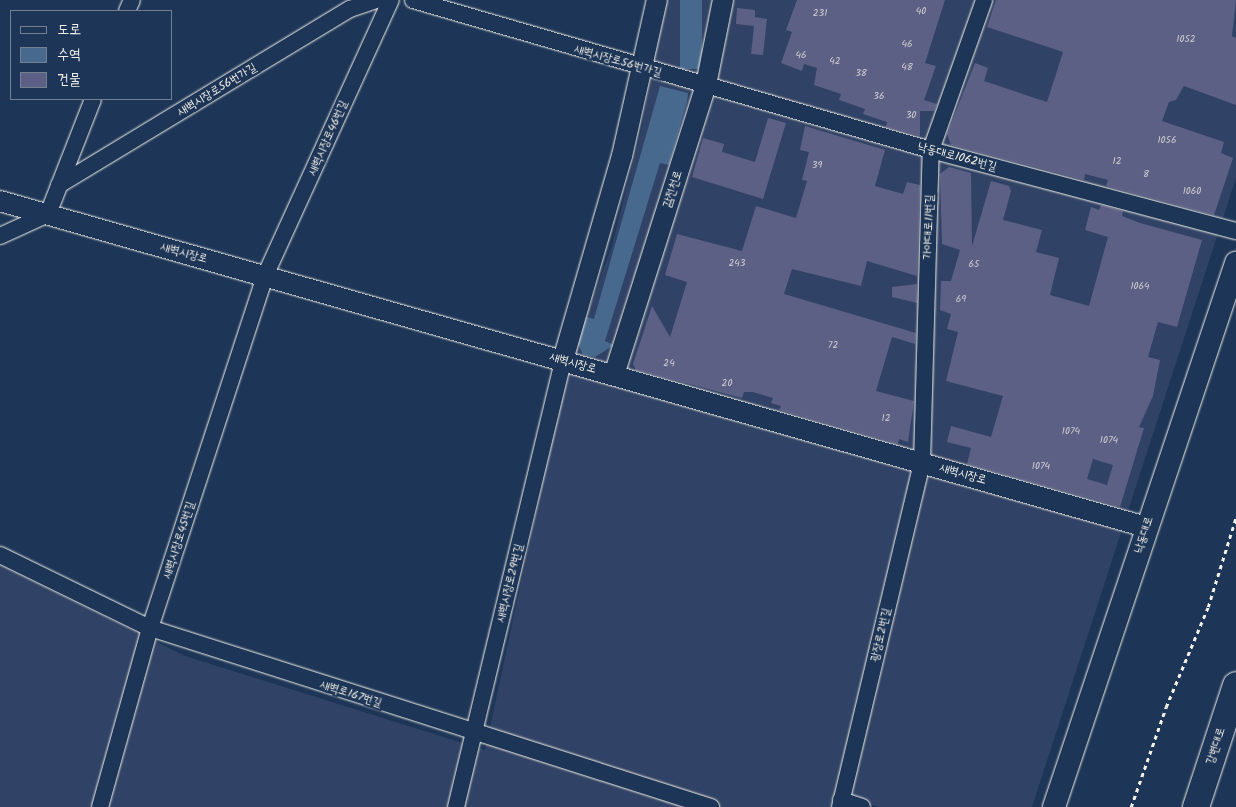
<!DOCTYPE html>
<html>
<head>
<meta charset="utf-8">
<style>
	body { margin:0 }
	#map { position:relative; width:1236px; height:807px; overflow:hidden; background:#1d3557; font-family:Kalam,"Poor Story",sans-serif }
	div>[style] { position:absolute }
	.built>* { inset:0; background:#304265 }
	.water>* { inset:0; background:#47698d; transform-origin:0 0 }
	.building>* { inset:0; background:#5d6085 }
	.path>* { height:2.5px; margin-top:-1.25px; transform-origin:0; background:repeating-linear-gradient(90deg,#f4f1e8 0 4px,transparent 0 8px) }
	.roads { filter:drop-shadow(0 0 1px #f4f1e8) drop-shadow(0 0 1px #f4f1e8) }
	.minor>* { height:16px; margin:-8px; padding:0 8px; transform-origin:8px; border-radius:8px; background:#1d3557 }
	.tertiary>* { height:20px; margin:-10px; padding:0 10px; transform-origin:10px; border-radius:10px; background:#1d3557 }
	.secondary>* { height:22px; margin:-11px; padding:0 11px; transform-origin:11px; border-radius:11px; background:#1d3557 }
	.trunk>* { height:26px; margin:-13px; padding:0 13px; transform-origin:13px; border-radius:13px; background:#1d3557 }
	span { translate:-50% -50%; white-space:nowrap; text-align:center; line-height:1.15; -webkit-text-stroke:4.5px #1d3557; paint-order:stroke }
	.number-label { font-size:10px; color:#cecdcf }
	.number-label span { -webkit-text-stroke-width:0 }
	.street-label { font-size:12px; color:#f4f1e8 }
	.legend { position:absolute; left:10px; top:10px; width:162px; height:90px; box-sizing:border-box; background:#1d3557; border:1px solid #738091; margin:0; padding:6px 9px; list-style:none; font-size:15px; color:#f4f1e8 }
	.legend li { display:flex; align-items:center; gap:10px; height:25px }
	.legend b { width:25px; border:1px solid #738091 }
</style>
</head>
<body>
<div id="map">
	<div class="built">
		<i style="clip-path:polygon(664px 0,1236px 0,1236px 178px,1032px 807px,879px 807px,836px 794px,832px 807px,0 807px,0 565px,185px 656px,485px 750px,566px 374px,612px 245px,642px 127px)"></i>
	</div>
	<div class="water">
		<i style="left:680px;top:0;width:22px;height:69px"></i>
		<i style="clip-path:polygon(660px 86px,688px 93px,687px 102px,669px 165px,660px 163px,605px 341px,614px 345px,595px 357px,583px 355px,575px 337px,582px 316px,594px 319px)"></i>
	</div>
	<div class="building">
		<i style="clip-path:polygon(797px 0,945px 0,925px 63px,936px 66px,924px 100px,937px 104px,934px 111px,920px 111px,920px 136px,886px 127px,887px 122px,863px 114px,865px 109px,839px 100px,841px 94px,814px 85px,817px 68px,804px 64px,802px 71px,781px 63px,792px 32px,786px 30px)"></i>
		<i style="clip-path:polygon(996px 0,1236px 0,1232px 36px,1236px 38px,1236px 105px,1184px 86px,1176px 100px,1169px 102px,1162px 121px,1224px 142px,1221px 153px,1233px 158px,1214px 215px,1106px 186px,1108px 180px,1085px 174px,1084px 180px,951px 145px,947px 134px,975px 63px,988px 68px,984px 81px,1047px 102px,1063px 52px,987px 27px)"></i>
		<i style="clip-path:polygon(737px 8px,755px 10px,755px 17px,767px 19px,763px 55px,751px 54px,754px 26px,736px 24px)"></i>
		<i style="clip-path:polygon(768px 118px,786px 123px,763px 199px,692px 177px,703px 138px,724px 144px,722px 152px,755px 162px)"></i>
		<i style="clip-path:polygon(805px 126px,885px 150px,875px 186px,903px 194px,907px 182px,920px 185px,917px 276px,867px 261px,861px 286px,792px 269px,784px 294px,916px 333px,915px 344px,892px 337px,876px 391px,914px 401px,908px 442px,899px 439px,898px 444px,779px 410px,781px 406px,771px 403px,773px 398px,753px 392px,744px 392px,742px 398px,636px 370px,633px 364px,652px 306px,670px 337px,687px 282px,665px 275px,677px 234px,742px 251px,756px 206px,796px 218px,807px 181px,802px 180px,809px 152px,800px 150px)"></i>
		<i style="clip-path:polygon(evenodd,949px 167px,971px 173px,972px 246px,991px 181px,1009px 186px,1011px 191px,1003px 220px,1042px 230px,1036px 252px,1059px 258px,1050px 295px,1089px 306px,1108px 237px,1085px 230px,1091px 207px,1099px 210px,1101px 205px,1123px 211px,1122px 216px,1140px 223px,1202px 240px,1177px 327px,1158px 322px,1148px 357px,1160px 360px,1153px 396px,1139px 427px,1144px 428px,1120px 507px,967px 464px,971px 448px,947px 442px,951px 426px,991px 437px,1003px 396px,946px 381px,958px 332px,947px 329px,951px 314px,940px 310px,941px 281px,951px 281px,960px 250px,942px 244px,940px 174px,949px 167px,1093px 459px,1113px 465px,1107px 485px,1087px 479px,1093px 459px)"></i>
		<i style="clip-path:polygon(917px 284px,917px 303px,892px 297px,892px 287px)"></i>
	</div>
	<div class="path">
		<i style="left:1131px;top:807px;width:106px;rotate:-70.7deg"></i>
		<i style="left:1166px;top:707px;width:108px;rotate:-67.2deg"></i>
		<i style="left:1208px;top:607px;width:94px;rotate:-72.7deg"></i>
	</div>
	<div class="roads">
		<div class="minor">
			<i style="left:413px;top:0;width:539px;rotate:16.15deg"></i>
			<i style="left:931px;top:150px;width:316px;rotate:14.9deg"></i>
			<i style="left:127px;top:11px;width:12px;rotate:-66deg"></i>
			<i style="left:59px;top:185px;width:340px;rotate:-31.2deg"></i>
			<i style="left:350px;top:9px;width:28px;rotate:-19deg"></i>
			<i style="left:0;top:236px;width:53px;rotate:-24.6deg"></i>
			<i style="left:48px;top:214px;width:123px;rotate:-68.6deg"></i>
			<i style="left:0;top:555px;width:167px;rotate:26deg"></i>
			<i style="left:150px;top:628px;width:589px;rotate:17.7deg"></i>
			<i style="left:841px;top:800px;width:22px;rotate:18deg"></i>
			<i style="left:100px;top:807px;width:186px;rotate:-74.4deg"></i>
			<i style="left:150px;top:628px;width:370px;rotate:-71.9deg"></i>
			<i style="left:265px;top:276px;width:303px;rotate:-65.5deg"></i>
			<i style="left:456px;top:807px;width:460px;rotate:-76.5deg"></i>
			<i style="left:840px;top:807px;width:354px;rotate:-76.6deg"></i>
			<i style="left:922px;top:463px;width:313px;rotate:-88.4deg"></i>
			<i style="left:931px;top:150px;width:159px;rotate:-70.5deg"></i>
		</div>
		<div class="tertiary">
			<i style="left:0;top:201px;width:1191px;rotate:15.88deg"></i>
			<i style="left:563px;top:360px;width:212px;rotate:-73.9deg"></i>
			<i style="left:622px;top:156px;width:160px;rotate:-77.4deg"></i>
			<i style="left:614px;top:375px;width:304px;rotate:-72.4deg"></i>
			<i style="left:706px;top:85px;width:87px;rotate:-78.7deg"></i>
		</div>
		<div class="secondary">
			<i style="left:1054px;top:807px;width:574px;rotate:-71.5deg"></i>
		</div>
		<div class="trunk">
			<i style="left:1196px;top:807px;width:128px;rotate:-71.8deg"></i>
		</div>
	</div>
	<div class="number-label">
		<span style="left:921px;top:12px">40</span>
		<span style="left:820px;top:14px">231</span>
		<span style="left:1186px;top:40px">1052</span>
		<span style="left:907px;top:45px">46</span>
		<span style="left:801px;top:56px">46</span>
		<span style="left:835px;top:62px">42</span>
		<span style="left:907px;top:68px">48</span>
		<span style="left:861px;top:74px">38</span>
		<span style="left:879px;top:97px">36</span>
		<span style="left:911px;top:116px">30</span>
		<span style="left:1167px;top:141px">1056</span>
		<span style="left:1117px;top:162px">12</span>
		<span style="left:817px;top:166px">39</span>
		<span style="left:1146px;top:175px">8</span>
		<span style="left:1192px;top:192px">1060</span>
		<span style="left:737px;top:264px">243</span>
		<span style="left:974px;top:265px">65</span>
		<span style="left:1140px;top:287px">1064</span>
		<span style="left:961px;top:300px">69</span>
		<span style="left:833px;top:346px">72</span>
		<span style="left:669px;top:364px">24</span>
		<span style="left:727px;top:384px">20</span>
		<span style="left:886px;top:419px">12</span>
		<span style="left:1071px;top:432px">1074</span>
		<span style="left:1109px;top:441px">1074</span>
		<span style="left:1041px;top:467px">1074</span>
	</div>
	<div class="street-label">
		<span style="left:618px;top:61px;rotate:16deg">새벽시장로56번가길</span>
		<span style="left:217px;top:90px;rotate:-31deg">새벽시장로56번가길</span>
		<span style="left:328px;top:138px;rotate:-66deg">새벽시장로46번길</span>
		<span style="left:957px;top:157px;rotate:15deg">낙동대로1062번길</span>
		<span style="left:673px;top:189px;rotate:-72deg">감전천로</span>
		<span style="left:929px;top:227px;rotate:-88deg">가야대로11번길</span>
		<span style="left:184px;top:253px;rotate:16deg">새벽시장로</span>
		<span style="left:573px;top:363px;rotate:16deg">새벽시장로</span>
		<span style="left:963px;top:474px;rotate:16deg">새벽시장로</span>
		<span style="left:1144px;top:535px;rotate:-72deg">낙동대로</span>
		<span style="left:179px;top:540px;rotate:-72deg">새벽시장로45번길</span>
		<span style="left:510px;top:583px;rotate:-76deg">새벽시장로29번길</span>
		<span style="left:881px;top:635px;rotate:-77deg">광장로2번길</span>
		<span style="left:351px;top:694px;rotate:18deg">새벽로167번길</span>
		<span style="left:1216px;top:746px;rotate:-72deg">강변대로</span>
	</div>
	<ul class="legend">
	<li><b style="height:6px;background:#1d3557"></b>도로</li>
	<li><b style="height:14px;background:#47698d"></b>수역</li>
	<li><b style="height:14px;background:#5d6085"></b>건물</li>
	</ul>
</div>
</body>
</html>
